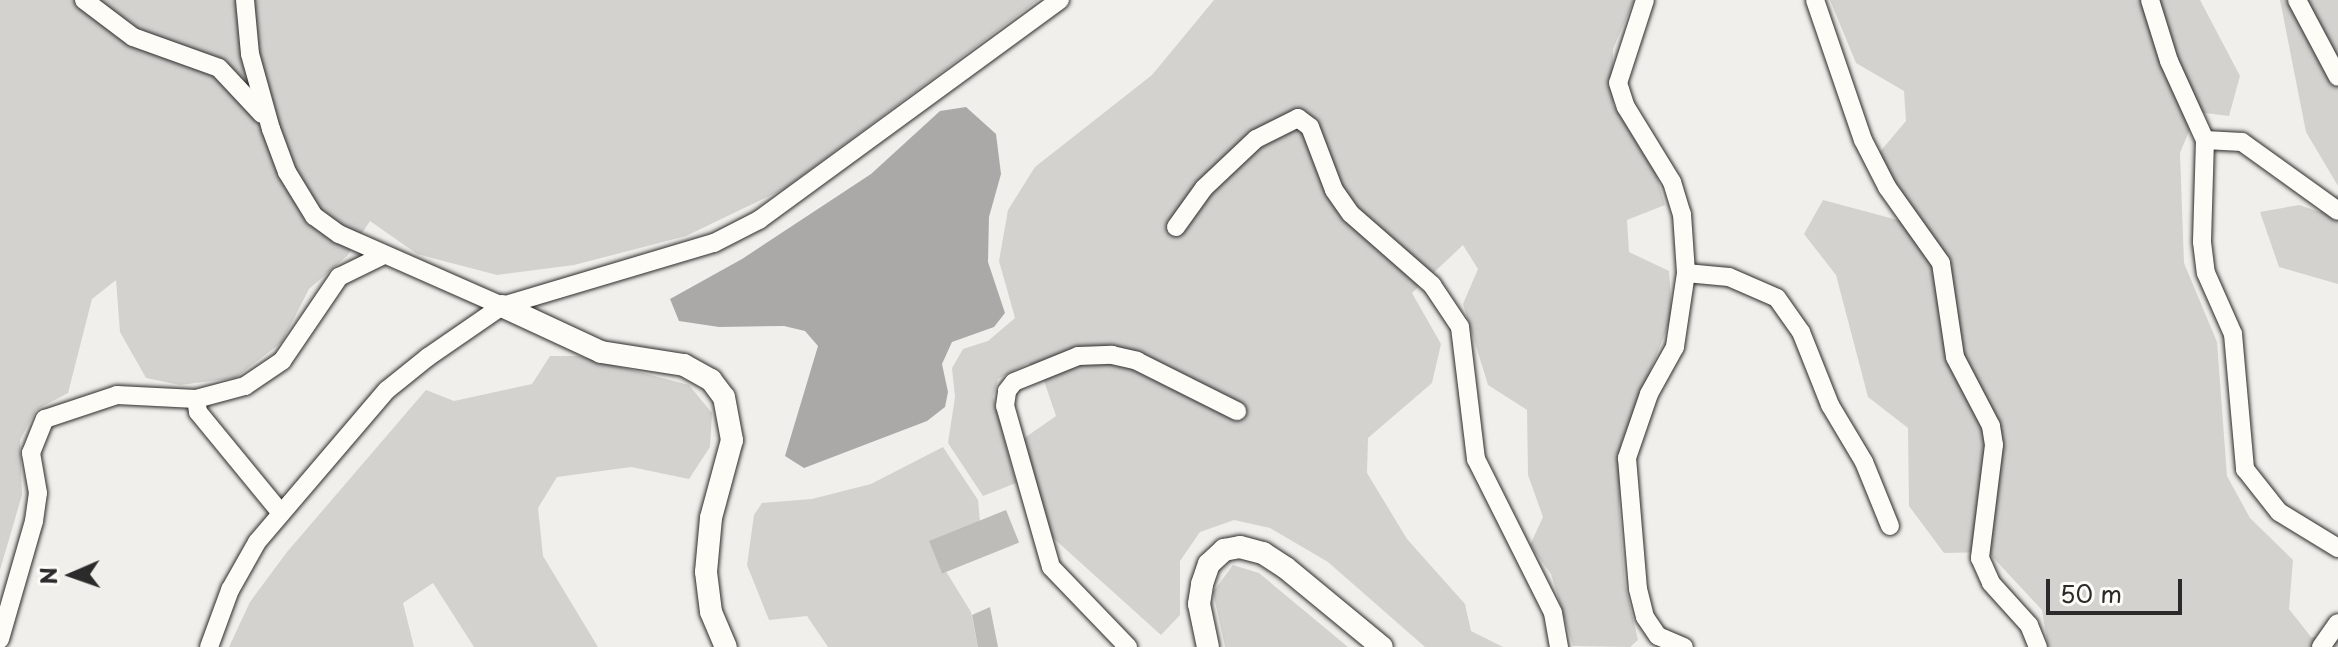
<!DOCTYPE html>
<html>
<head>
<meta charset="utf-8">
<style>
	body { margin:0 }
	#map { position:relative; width:2338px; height:647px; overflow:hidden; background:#f0efeb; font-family:"Playpen Sans",sans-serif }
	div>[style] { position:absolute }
	.green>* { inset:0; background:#d3d2cf }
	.water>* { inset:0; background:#aaa9a7 }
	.building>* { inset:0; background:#bdbcb8; transform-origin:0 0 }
	.roads { filter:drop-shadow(0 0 2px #2b2b2b) drop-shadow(0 0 2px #2b2b2b) }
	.minor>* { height:18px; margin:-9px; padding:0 9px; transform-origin:9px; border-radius:9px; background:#fdfcf7 }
	.tertiary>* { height:22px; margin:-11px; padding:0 11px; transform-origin:11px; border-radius:11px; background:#fdfcf7 }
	span { translate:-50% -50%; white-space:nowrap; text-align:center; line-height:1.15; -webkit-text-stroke:6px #fdfcf7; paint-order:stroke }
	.north { position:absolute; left:32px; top:535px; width:80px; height:80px; -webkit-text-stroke:6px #fdfcf7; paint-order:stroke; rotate:268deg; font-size:22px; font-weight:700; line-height:32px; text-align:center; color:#2b2b2b }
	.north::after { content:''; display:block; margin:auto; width:28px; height:36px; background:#2b2b2b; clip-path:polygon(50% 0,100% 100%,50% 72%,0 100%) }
	.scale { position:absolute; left:2046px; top:579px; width:136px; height:36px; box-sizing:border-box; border:4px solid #2b2b2b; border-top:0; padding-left:10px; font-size:24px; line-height:28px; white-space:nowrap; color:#2b2b2b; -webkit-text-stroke:6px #fdfcf7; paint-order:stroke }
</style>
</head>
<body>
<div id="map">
	<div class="green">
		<i style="clip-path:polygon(0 0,1038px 0,784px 189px,686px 236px,574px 265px,497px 275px,417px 254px,370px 221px,347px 256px,309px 289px,282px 342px,235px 378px,180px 385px,146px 378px,120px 332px,116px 280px,92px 299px,68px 393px,36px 410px,20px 440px,22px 495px,0 570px)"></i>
		<i style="clip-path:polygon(1214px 0,1634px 0,1613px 49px,1613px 105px,1651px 157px,1665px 205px,1627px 220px,1629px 252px,1669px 271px,1672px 316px,1621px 444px,1619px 509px,1625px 585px,1638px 640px,1630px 647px,1573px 646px,1551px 574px,1530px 545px,1543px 517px,1528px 475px,1527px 410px,1488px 385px,1463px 304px,1478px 269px,1463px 245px,1412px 293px,1441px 344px,1432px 383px,1368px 438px,1367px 473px,1407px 539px,1465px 604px,1471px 631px,1503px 647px,1425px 647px,1328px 562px,1270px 528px,1234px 520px,1200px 532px,1180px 561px,1180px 615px,1161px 635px,1051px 536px,1023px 439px,1056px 416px,1041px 372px,1028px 363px,998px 379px,993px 397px,1016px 483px,983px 496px,948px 443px,955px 397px,952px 368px,963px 349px,988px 341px,1015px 318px,999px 261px,1008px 210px,1035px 167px,1152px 75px)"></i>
		<i style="clip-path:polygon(1830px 0,2200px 0,2240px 76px,2229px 116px,2197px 112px,2180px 153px,2184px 263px,2217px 342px,2227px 476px,2250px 518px,2293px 560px,2289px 609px,2311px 637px,2338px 639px,2338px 647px,2048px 647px,2042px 610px,1988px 552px,1944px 553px,1909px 506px,1908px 428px,1868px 397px,1836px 275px,1804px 234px,1823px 200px,1920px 226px,1878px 154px,1906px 121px,1904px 91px,1856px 63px)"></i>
		<i style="clip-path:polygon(2280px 0,2338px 0,2338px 186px,2306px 132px)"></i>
		<i style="clip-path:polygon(2338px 194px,2338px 284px,2279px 267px,2260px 212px,2299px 205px,2320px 212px)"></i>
		<i style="clip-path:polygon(550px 356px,578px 356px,689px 385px,712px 413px,710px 447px,689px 479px,631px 467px,557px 477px,538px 508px,543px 556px,598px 647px,474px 647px,433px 583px,403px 603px,414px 647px,229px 647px,250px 602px,287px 552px,426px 390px,454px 401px,532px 384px)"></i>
		<i style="clip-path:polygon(943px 447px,978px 500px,980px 522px,934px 552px,971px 612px,978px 647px,828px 647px,807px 616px,769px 620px,747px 565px,754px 515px,762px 503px,812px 499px,871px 484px)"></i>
		<i style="clip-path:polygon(1233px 565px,1259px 573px,1348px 647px,1225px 647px,1213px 592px)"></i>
	</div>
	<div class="water">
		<i style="clip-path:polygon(966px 107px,996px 134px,1001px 174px,989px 217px,988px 262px,1005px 313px,994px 327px,952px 342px,942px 364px,948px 392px,945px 407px,927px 421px,804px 468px,785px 456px,818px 346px,805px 331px,784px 326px,719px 327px,679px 321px,670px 299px,742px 259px,871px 174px,940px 111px)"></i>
	</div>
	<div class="building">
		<i style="left:1006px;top:510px;width:35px;height:83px;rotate:68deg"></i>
		<i style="clip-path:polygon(990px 607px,998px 647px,978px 647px,972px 615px)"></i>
	</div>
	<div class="roads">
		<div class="minor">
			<i style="left:84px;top:0;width:61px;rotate:37.1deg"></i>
			<i style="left:133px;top:37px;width:91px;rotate:19.8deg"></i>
			<i style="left:219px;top:68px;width:63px;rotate:46.9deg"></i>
			<i style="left:245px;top:0;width:54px;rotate:84.7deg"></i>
			<i style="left:250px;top:54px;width:78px;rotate:74.4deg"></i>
			<i style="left:271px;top:129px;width:46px;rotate:69.6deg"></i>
			<i style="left:287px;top:172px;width:52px;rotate:58.5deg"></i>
			<i style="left:314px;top:216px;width:31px;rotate:36deg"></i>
			<i style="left:339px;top:234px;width:178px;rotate:23.8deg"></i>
			<i style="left:1645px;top:0;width:87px;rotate:108deg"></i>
			<i style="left:1618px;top:83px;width:25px;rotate:72deg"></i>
			<i style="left:1626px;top:107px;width:88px;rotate:58.5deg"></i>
			<i style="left:1672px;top:182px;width:34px;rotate:73deg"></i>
			<i style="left:1682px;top:214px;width:59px;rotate:86.1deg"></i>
			<i style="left:1686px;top:273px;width:75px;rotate:98.5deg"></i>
			<i style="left:1675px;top:347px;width:54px;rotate:119deg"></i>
			<i style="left:1649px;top:394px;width:68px;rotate:109deg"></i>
			<i style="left:1627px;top:458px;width:131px;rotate:85.2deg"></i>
			<i style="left:1638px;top:589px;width:29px;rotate:76deg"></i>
			<i style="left:1645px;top:617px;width:23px;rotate:56deg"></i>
			<i style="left:1658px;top:636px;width:28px;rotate:23deg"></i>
			<i style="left:1815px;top:0;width:148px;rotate:71.1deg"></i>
			<i style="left:1863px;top:140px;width:53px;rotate:62.9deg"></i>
			<i style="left:1887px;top:187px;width:93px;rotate:54.6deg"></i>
			<i style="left:1941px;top:263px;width:95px;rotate:81.5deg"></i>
			<i style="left:1955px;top:357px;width:78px;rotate:62.4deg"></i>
			<i style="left:1991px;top:426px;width:19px;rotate:81deg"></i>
			<i style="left:1994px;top:445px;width:114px;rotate:97.1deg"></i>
			<i style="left:1980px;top:558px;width:27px;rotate:66deg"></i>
			<i style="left:1991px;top:583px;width:57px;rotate:47.9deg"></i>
			<i style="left:2029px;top:625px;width:24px;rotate:68deg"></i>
			<i style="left:2150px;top:0;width:64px;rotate:72.7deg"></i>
			<i style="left:2169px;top:61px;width:87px;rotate:65.5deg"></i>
			<i style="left:2205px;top:140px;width:102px;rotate:91.7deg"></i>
			<i style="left:2202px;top:242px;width:31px;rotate:83deg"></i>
			<i style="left:2206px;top:273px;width:67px;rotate:66.1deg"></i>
			<i style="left:2233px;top:334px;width:136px;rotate:84.9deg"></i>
			<i style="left:2245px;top:469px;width:55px;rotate:51.7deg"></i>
			<i style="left:2279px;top:512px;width:69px;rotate:31.4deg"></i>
			<i style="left:2297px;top:0;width:87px;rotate:62deg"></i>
			<i style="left:2205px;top:140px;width:37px;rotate:3deg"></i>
			<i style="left:2242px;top:142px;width:118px;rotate:35.7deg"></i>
			<i style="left:1176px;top:227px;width:48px;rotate:-54.3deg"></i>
			<i style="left:1204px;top:188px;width:71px;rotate:-43.3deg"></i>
			<i style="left:1256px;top:139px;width:47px;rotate:-26.6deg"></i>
			<i style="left:1298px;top:118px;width:15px;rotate:37deg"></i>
			<i style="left:1310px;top:127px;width:67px;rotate:69.1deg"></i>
			<i style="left:1334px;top:190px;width:29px;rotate:55deg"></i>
			<i style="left:1351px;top:214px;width:108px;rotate:41.2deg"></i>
			<i style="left:1432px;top:285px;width:50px;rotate:56.3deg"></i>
			<i style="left:1460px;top:327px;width:133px;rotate:83.1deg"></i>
			<i style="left:1476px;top:459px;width:172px;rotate:63.4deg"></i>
			<i style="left:1553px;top:613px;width:35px;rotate:80deg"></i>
			<i style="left:1686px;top:273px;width:43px;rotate:5.3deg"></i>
			<i style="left:1729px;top:277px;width:52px;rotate:23.6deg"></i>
			<i style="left:1777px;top:298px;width:42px;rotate:54.8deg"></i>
			<i style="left:1801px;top:332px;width:79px;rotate:68.3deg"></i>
			<i style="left:1830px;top:405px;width:66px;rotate:59.2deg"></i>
			<i style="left:1864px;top:462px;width:69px;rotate:67.9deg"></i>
			<i style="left:196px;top:399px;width:13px;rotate:81deg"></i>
			<i style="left:198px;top:412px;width:131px;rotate:50.6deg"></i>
			<i style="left:0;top:639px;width:123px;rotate:-73.9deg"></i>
			<i style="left:34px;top:521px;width:28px;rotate:-82deg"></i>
			<i style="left:38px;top:493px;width:41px;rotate:-99.9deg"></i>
			<i style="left:31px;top:453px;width:37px;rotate:-68deg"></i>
			<i style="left:45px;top:419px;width:76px;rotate:-18.4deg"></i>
			<i style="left:117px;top:395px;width:79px;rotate:2.9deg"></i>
			<i style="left:196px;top:399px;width:51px;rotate:-14.9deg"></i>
			<i style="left:245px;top:386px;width:45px;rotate:-34deg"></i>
			<i style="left:282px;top:361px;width:102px;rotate:-55.8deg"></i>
			<i style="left:339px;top:277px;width:50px;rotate:-26.1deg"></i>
			<i style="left:209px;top:647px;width:61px;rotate:-69.8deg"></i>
			<i style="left:230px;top:590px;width:55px;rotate:-60.6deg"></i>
			<i style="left:257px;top:542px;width:200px;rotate:-49.5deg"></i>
			<i style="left:387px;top:390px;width:53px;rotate:-38.8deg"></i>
			<i style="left:428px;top:357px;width:90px;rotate:-34.6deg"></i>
			<i style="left:502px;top:306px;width:221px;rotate:-16.6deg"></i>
			<i style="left:714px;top:243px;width:51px;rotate:-27.1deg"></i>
			<i style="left:759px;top:220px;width:373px;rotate:-36.2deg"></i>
			<i style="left:1128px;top:647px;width:111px;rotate:-133.9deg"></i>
			<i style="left:1051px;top:567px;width:167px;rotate:-105.9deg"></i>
			<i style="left:1005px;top:406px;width:15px;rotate:-82deg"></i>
			<i style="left:1007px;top:391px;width:11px;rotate:-52deg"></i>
			<i style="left:1014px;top:382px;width:69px;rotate:-22.1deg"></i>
			<i style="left:1078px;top:356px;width:34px;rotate:-2deg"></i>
			<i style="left:1112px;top:355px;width:26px;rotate:13deg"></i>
			<i style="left:1137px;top:361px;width:112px;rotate:26.6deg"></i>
			<i style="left:2321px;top:647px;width:29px;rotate:-55deg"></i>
		</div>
		<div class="tertiary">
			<i style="left:502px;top:306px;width:109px;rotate:24.9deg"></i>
			<i style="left:601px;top:352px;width:84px;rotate:8.9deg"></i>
			<i style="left:684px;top:365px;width:31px;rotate:29deg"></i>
			<i style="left:711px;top:380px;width:21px;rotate:53deg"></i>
			<i style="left:724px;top:397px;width:44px;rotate:79.5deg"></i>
			<i style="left:732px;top:440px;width:81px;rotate:105.1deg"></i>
			<i style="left:711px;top:518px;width:54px;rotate:95.3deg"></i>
			<i style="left:706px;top:572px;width:40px;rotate:82.9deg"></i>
			<i style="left:711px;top:612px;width:38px;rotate:67deg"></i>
			<i style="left:1208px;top:647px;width:44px;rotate:-101.8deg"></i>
			<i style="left:1199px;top:604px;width:20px;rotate:-81deg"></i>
			<i style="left:1202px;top:584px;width:21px;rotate:-71deg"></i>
			<i style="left:1209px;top:564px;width:21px;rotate:-43deg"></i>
			<i style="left:1224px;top:550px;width:16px;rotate:-11deg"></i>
			<i style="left:1240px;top:547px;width:24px;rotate:15deg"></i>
			<i style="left:1263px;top:553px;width:27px;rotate:33deg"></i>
			<i style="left:1286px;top:568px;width:124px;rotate:39.5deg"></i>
		</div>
	</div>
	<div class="north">N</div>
	<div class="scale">50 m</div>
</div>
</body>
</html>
